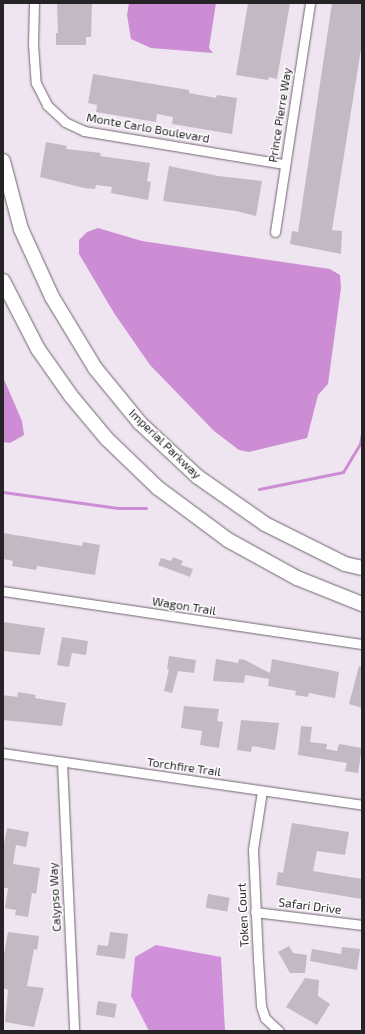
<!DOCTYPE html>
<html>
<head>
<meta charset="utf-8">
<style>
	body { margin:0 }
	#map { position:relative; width:365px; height:1034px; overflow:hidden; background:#efe5f0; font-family:"Exo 2",sans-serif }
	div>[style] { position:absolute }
	.forest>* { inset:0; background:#d191da }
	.water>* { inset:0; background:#cc8dd5 }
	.stream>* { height:3px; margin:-1.5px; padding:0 1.5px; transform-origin:1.5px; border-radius:1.5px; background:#cc8dd5 }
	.building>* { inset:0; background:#c2b9c3; transform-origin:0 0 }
	.roads { filter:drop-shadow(0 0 1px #6e656f) drop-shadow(0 0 1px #6e656f) }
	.minor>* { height:9px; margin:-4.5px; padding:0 4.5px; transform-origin:4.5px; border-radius:4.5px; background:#fff }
	.primary>* { height:14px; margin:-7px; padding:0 7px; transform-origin:7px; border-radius:7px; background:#fff }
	span { translate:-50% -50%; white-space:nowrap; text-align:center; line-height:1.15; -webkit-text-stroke:3px #fff; paint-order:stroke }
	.street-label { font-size:12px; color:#262327 }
	.frame { position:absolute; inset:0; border:4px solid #262327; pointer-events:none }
</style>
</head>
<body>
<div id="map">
	<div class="forest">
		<i style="clip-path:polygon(156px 945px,221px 957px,225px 1031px,149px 1031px,131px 996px,135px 957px)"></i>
	</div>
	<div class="water">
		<i style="clip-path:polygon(129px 3px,216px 3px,209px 48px,213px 53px,151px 48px,131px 39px,127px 15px)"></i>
		<i style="clip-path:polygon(98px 228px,142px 241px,330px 269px,340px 275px,341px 288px,328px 384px,318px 395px,307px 438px,249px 452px,239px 450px,214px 431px,150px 365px,114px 313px,79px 254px,79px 240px,87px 232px)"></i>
		<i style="clip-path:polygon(3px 377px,22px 421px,24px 435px,10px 443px,3px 442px)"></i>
	</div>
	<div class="stream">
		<i style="left:259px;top:489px;width:86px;rotate:-11.4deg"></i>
		<i style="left:343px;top:472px;width:33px;rotate:-59deg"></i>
		<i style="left:360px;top:444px;width:10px;rotate:-79deg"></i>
		<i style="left:3px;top:492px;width:116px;rotate:7.9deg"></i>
		<i style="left:118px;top:508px;width:28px"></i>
	</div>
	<div class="building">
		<i style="clip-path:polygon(57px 3px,92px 3px,91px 37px,86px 37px,86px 45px,56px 45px,56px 33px,58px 33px)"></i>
		<i style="clip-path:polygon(248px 3px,290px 3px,277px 79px,269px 77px,268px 80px,236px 75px)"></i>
		<i style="clip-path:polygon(332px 3px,362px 3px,362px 43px,332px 230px,342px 231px,341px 254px,290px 244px,292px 231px,298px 232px)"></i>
		<i style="clip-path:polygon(93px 74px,189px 90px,189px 93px,216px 98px,217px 95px,237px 98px,232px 134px,172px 124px,173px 117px,157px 114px,156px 122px,96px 112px,97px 105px,88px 103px)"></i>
		<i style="clip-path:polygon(46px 142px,67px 146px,66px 149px,101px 153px,100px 156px,150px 163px,147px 181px,151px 182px,148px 200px,111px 193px,112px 187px,96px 185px,95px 189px,84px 188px,40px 177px)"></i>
		<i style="clip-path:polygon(169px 166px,218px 176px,262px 181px,256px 216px,236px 211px,163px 201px)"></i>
		<i style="clip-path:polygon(3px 533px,82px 546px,83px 542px,100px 545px,95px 575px,37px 566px,36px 570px,12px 566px,13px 561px,3px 559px)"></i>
		<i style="clip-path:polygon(173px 557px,183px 561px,181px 565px,193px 569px,190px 577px,158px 565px,161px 558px,171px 561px)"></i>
		<i style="clip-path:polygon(3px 622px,45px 628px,40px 655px,3px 651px)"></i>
		<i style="clip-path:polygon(62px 637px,88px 641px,86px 655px,72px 653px,69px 667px,57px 665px)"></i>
		<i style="clip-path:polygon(169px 656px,196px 660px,194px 673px,178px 671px,172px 693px,164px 691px,169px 669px,167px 669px)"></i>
		<i style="clip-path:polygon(216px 659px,238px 663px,239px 659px,245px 660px,270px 673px,272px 659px,339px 672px,335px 698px,309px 693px,308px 697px,295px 695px,296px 691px,268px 686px,269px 679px,245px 675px,244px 683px,213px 681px)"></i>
		<i style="clip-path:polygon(359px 666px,362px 667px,362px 708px,349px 704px)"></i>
		<i style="clip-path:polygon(18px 692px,36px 695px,35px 698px,66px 703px,62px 726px,3px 720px,3px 695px,17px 697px)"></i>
		<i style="clip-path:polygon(184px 706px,219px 709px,217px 721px,223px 722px,219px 748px,200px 745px,202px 731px,181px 728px)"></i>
		<i style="clip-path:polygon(241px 720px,279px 723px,275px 750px,252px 746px,251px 752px,237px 750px)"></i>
		<i style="clip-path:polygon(301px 726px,312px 727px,310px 742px,327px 744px,326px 749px,337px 751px,339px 744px,362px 748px,358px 773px,345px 771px,347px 763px,298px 755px)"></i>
		<i style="clip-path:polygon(292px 823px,349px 832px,345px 855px,317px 851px,313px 871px,362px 879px,362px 899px,276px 885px,278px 872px,283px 873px)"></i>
		<i style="clip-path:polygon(7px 828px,29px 832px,26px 847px,16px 845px,13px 864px,40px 868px,36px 894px,32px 893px,28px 917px,15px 915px,16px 910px,5px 908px,8px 888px,3px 888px,3px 850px)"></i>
		<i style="left:208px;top:894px;width:22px;height:14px;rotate:10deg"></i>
		<i style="clip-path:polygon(8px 932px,39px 936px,37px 950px,34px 949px,27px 986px,44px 988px,34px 1027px,5px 1022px,8px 990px,3px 988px,3px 960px)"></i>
		<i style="clip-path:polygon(110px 932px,128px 934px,125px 959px,96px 955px,98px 945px,108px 946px)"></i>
		<i style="clip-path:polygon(289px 946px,293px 953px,307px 955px,305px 973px,290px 973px,278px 952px)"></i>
		<i style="clip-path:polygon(342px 947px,360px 949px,357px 970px,310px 961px,312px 949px,341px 954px)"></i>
		<i style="clip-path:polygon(305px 978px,319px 980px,318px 996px,330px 1004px,317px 1025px,286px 1007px)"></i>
		<i style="left:98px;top:1001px;width:19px;height:14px;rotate:9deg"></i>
	</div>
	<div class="roads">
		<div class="minor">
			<i style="left:34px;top:3px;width:41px;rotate:91.4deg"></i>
			<i style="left:33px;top:44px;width:39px;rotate:86deg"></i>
			<i style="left:36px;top:83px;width:25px;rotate:63deg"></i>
			<i style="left:47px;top:105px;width:25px;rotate:43deg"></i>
			<i style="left:65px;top:122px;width:21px;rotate:25deg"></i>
			<i style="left:84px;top:131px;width:203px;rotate:9.4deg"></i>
			<i style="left:275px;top:232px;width:232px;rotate:-81.3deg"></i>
			<i style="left:3px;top:591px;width:363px;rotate:8.4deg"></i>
			<i style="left:3px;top:753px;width:363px;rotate:8.2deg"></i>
			<i style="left:62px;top:762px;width:269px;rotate:87.4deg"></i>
			<i style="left:262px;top:791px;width:59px;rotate:98.8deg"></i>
			<i style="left:253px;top:849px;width:110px;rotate:87.4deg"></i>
			<i style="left:258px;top:959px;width:47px;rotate:86.3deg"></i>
			<i style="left:261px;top:1006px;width:13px;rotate:72deg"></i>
			<i style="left:265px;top:1018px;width:19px;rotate:43deg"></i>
			<i style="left:255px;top:912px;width:108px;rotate:6.9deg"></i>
		</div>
		<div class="primary">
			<i style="left:3px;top:161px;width:70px;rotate:75.2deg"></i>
			<i style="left:21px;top:229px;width:75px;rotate:65.5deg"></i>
			<i style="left:52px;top:297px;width:83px;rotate:58.8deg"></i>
			<i style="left:95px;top:368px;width:71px;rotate:50.7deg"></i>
			<i style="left:140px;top:423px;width:79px;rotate:43deg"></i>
			<i style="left:198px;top:477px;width:82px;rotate:35deg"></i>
			<i style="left:265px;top:524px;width:89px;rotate:26.6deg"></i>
			<i style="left:345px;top:564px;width:17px;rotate:13deg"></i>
			<i style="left:3px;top:281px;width:76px;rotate:62.8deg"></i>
			<i style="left:38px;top:349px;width:57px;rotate:54.9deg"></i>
			<i style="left:71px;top:396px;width:56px;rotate:50.1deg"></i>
			<i style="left:107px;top:439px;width:71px;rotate:43.9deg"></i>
			<i style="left:158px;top:488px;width:87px;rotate:36.6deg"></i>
			<i style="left:228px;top:540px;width:79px;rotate:28.8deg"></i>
			<i style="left:297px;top:578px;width:70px;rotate:21.8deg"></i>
		</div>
	</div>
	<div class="street-label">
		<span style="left:280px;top:115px;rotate:-81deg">Prince Pierre Way</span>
		<span style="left:148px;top:128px;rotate:10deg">Monte Carlo Boulevard</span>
		<span style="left:165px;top:444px;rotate:44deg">Imperial Parkway</span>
		<span style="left:184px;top:606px;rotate:9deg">Wagon Trail</span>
		<span style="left:184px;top:767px;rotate:8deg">Torchfire Trail</span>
		<span style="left:55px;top:897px;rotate:-93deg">Calypso Way</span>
		<span style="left:310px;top:906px;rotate:7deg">Safari Drive</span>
		<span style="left:243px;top:915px;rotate:-93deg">Token Court</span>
	</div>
	<div class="frame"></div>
</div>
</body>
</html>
